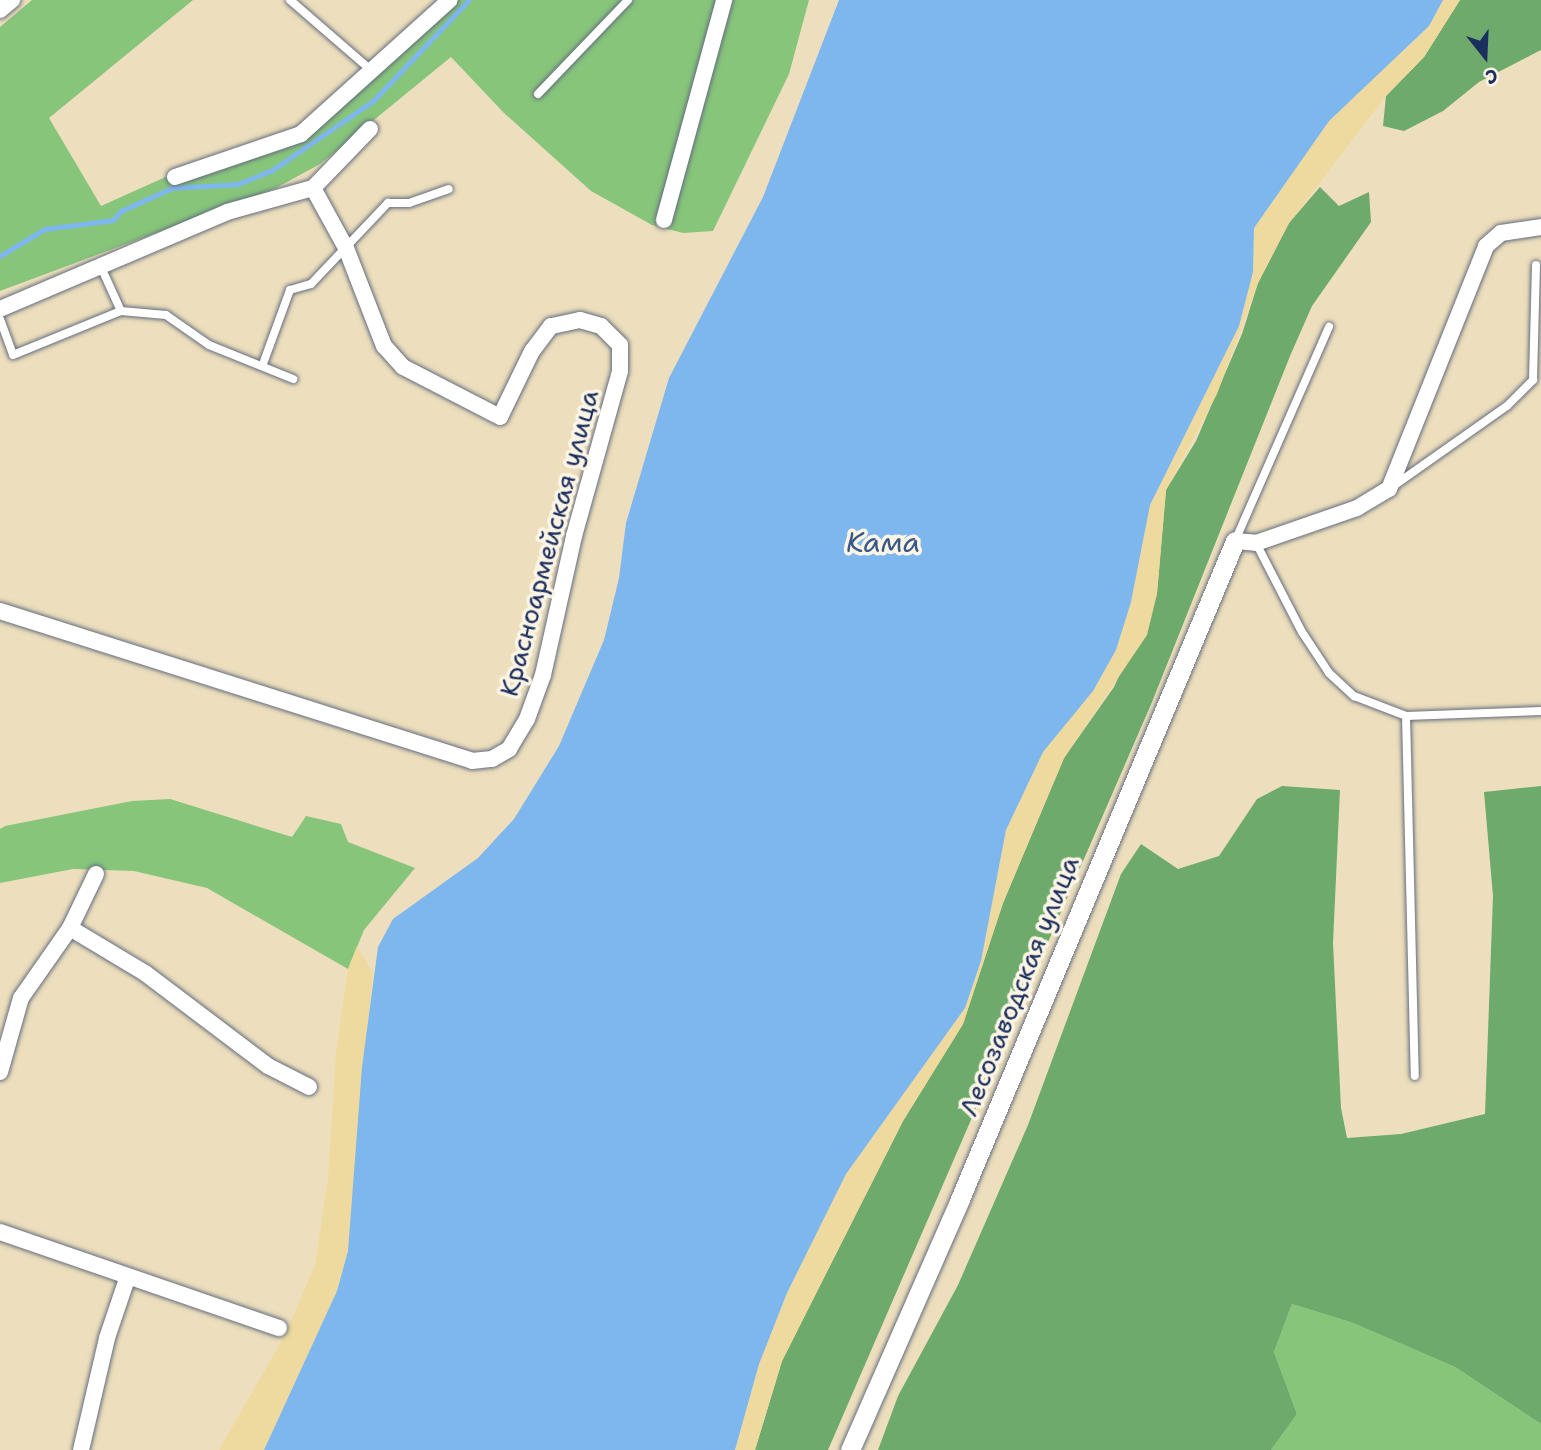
<!DOCTYPE html>
<html>
<head>
<meta charset="utf-8">
<style>
	body { margin:0 }
	#map { position:relative; width:1541px; height:1450px; overflow:hidden; background:#eddfbd; font-family:"Shantell Sans",sans-serif }
	div>[style] { position:absolute }
	.green>* { inset:0; background:#87c57b }
	.forest>* { inset:0; background:#6daa6b }
	.sand>* { inset:0; background:#eeda9e }
	.water>* { inset:0; background:#7eb6ee }
	.stream>* { height:4.5px; margin:-2.25px; padding:0 2.25px; transform-origin:2.25px; border-radius:2.25px; background:#7eb6ee }
	.roads { filter:drop-shadow(0 0 2px #646d7f) drop-shadow(0 0 2px #646d7f) }
	.service>* { height:8px; margin:-4px; padding:0 4px; transform-origin:4px; border-radius:4px; background:#fff }
	.minor>* { height:16px; margin:-8px; padding:0 8px; transform-origin:8px; border-radius:8px; background:#fff }
	.tertiary>* { height:19px; margin:-9.5px; padding:0 9.5px; transform-origin:9.5px; border-radius:9.5px; background:#fff }
	span { translate:-50% -50%; white-space:nowrap; text-align:center; line-height:1.15; -webkit-text-stroke:7px #fcf5e5; paint-order:stroke }
	.street-label { font-size:26px; color:#1b2f5e }
	.water-label { font-size:28px; color:#395889; font-style:italic }
	.north { position:absolute; left:1450px; top:21px; width:70px; height:70px; -webkit-text-stroke:5px #fcf5e5; paint-order:stroke; rotate:162deg; font-size:19px; font-weight:700; line-height:28px; text-align:center; color:#1b2f5e }
	.north::after { content:''; display:block; margin:auto; width:24px; height:32px; background:#1b2f5e; clip-path:polygon(50% 0,100% 100%,50% 72%,0 100%) }
</style>
</head>
<body>
<div id="map">
	<div class="green">
		<i style="clip-path:polygon(32px 0,193px 0,49px 118px,101px 206px,170px 175px,303px 138px,456px 0,809px 0,789px 74px,713px 231px,683px 233px,652px 225px,591px 191px,504px 113px,451px 57px,320px 164px,276px 188px,0 291px,0 27px)"></i>
		<i style="clip-path:polygon(170px 799px,292px 837px,306px 816px,341px 824px,348px 842px,415px 868px,364px 930px,348px 969px,207px 888px,134px 871px,73px 869px,0 883px,0 829px,5px 826px,132px 801px)"></i>
		<i style="clip-path:polygon(1292px 1304px,1353px 1323px,1455px 1367px,1541px 1424px,1541px 1450px,1271px 1450px,1297px 1414px,1274px 1352px)"></i>
	</div>
	<div class="forest">
		<i style="clip-path:polygon(1460px 0,1541px 0,1541px 50px,1479px 82px,1443px 111px,1404px 131px,1383px 126px,1386px 96px,1424px 57px)"></i>
		<i style="clip-path:polygon(1320px 187px,1339px 206px,1369px 192px,1371px 222px,1312px 306px,1290px 356px,1152px 702px,828px 1450px,755px 1450px,782px 1361px,903px 1121px,963px 1024px,1003px 903px,1064px 758px,1114px 687px,1157px 593px,1166px 490px,1196px 441px,1242px 334px,1258px 283px,1289px 223px)"></i>
		<i style="clip-path:polygon(1282px 786px,1340px 790px,1333px 943px,1341px 1108px,1347px 1138px,1401px 1134px,1485px 1114px,1493px 896px,1484px 792px,1541px 786px,1541px 1424px,1455px 1367px,1353px 1323px,1292px 1304px,1274px 1352px,1297px 1414px,1271px 1450px,878px 1450px,898px 1396px,958px 1285px,1028px 1125px,1121px 874px,1141px 844px,1178px 869px,1219px 856px,1257px 799px)"></i>
	</div>
	<div class="sand">
		<i style="clip-path:polygon(1443px 0,1460px 0,1424px 57px,1386px 96px,1289px 223px,1258px 283px,1217px 394px,1166px 490px,1157px 594px,1147px 635px,1064px 758px,1003px 903px,963px 1024px,903px 1121px,782px 1361px,755px 1450px,735px 1450px,759px 1364px,787px 1293px,846px 1174px,965px 1008px,981px 961px,1006px 830px,1043px 752px,1093px 691px,1116px 650px,1131px 602px,1150px 505px,1239px 326px,1253px 272px,1254px 228px,1329px 121px,1429px 26px)"></i>
		<i style="clip-path:polygon(357px 946px,373px 972px,348px 1251px,337px 1291px,264px 1450px,219px 1450px,285px 1335px,315px 1265px,328px 1179px,336px 1052px,348px 969px)"></i>
	</div>
	<div class="water">
		<i style="clip-path:polygon(839px 0,1443px 0,1429px 26px,1329px 121px,1254px 228px,1253px 272px,1239px 326px,1150px 505px,1131px 602px,1116px 650px,1093px 691px,1043px 752px,1006px 830px,981px 961px,965px 1008px,846px 1174px,787px 1293px,759px 1364px,735px 1450px,264px 1450px,337px 1291px,348px 1251px,362px 1067px,378px 947px,393px 919px,478px 858px,514px 819px,559px 746px,604px 640px,619px 578px,626px 523px,669px 378px,763px 197px)"></i>
	</div>
	<div class="stream">
		<i style="left:0;top:256px;width:52px;rotate:-31deg"></i>
		<i style="left:45px;top:229px;width:69px;rotate:-7.5deg"></i>
		<i style="left:113px;top:220px;width:12px;rotate:-48deg"></i>
		<i style="left:121px;top:211px;width:56px;rotate:-24.3deg"></i>
		<i style="left:172px;top:188px;width:66px;rotate:-3.5deg"></i>
		<i style="left:238px;top:184px;width:35px;rotate:-22deg"></i>
		<i style="left:271px;top:171px;width:124px;rotate:-34.5deg"></i>
		<i style="left:373px;top:101px;width:139px;rotate:-46.5deg"></i>
	</div>
	<div class="roads">
		<div class="service">
			<i style="left:290px;top:0;width:108px;rotate:40.9deg"></i>
			<i style="left:538px;top:94px;width:130px;rotate:-46.2deg"></i>
			<i style="left:101px;top:267px;width:48px;rotate:65.6deg"></i>
			<i style="left:0;top:319px;width:38px;rotate:70deg"></i>
			<i style="left:13px;top:355px;width:117px;rotate:-22.2deg"></i>
			<i style="left:121px;top:311px;width:45px;rotate:5.1deg"></i>
			<i style="left:166px;top:315px;width:52px;rotate:34.9deg"></i>
			<i style="left:209px;top:345px;width:91px;rotate:22deg"></i>
			<i style="left:263px;top:364px;width:79px;rotate:-70deg"></i>
			<i style="left:290px;top:290px;width:22px;rotate:-16deg"></i>
			<i style="left:311px;top:284px;width:112px;rotate:-46.5deg"></i>
			<i style="left:388px;top:203px;width:21px"></i>
			<i style="left:409px;top:203px;width:42px;rotate:-19.3deg"></i>
			<i style="left:1392px;top:487px;width:141px;rotate:-35.2deg"></i>
			<i style="left:1507px;top:406px;width:37px;rotate:-45deg"></i>
			<i style="left:1533px;top:380px;width:115px;rotate:-88.5deg"></i>
			<i style="left:1235px;top:541px;width:234px;rotate:-66.3deg"></i>
			<i style="left:1256px;top:543px;width:100px;rotate:62.7deg"></i>
			<i style="left:1302px;top:632px;width:49px;rotate:56.6deg"></i>
			<i style="left:1329px;top:673px;width:34px;rotate:43deg"></i>
			<i style="left:1354px;top:696px;width:56px;rotate:21deg"></i>
			<i style="left:1406px;top:716px;width:135px;rotate:-2.1deg"></i>
			<i style="left:1406px;top:716px;width:360px;rotate:88.6deg"></i>
		</div>
		<div class="minor">
			<i style="left:0;top:10px;width:16px;rotate:-40deg"></i>
			<i style="left:175px;top:177px;width:133px;rotate:-18.8deg"></i>
			<i style="left:301px;top:134px;width:200px;rotate:-42deg"></i>
			<i style="left:664px;top:220px;width:228px;rotate:-74.7deg"></i>
			<i style="left:0;top:309px;width:247px;rotate:-23.1deg"></i>
			<i style="left:227px;top:212px;width:89px;rotate:-15.6deg"></i>
			<i style="left:313px;top:188px;width:82px;rotate:-46deg"></i>
			<i style="left:1235px;top:541px;width:21px;rotate:5deg"></i>
			<i style="left:1256px;top:543px;width:107px;rotate:-19.1deg"></i>
			<i style="left:1357px;top:508px;width:37px;rotate:-31deg"></i>
			<i style="left:1389px;top:489px;width:262px;rotate:-68.2deg"></i>
			<i style="left:1486px;top:246px;width:20px;rotate:-41deg"></i>
			<i style="left:1501px;top:233px;width:40px;rotate:-8.5deg"></i>
			<i style="left:0;top:611px;width:495px;rotate:17.6deg"></i>
			<i style="left:472px;top:761px;width:20px;rotate:-6deg"></i>
			<i style="left:492px;top:759px;width:20px;rotate:-30deg"></i>
			<i style="left:509px;top:749px;width:35px;rotate:-59deg"></i>
			<i style="left:527px;top:719px;width:47px;rotate:-70deg"></i>
			<i style="left:543px;top:675px;width:142px;rotate:-77.4deg"></i>
			<i style="left:574px;top:536px;width:171px;rotate:-74.4deg"></i>
			<i style="left:620px;top:371px;width:26px;rotate:-90deg"></i>
			<i style="left:620px;top:345px;width:27px;rotate:-135deg"></i>
			<i style="left:601px;top:326px;width:22px;rotate:-164deg"></i>
			<i style="left:580px;top:320px;width:30px;rotate:168deg"></i>
			<i style="left:551px;top:326px;width:31px;rotate:127deg"></i>
			<i style="left:532px;top:351px;width:73px;rotate:115.9deg"></i>
			<i style="left:500px;top:417px;width:109px;rotate:-152.7deg"></i>
			<i style="left:403px;top:367px;width:28px;rotate:-132deg"></i>
			<i style="left:384px;top:346px;width:105px;rotate:-111.2deg"></i>
			<i style="left:346px;top:248px;width:68px;rotate:-118.8deg"></i>
			<i style="left:70px;top:928px;width:87px;rotate:31deg"></i>
			<i style="left:145px;top:973px;width:154px;rotate:37.1deg"></i>
			<i style="left:268px;top:1066px;width:46px;rotate:27.1deg"></i>
			<i style="left:0;top:1072px;width:77px;rotate:-74.2deg"></i>
			<i style="left:21px;top:998px;width:85px;rotate:-55deg"></i>
			<i style="left:70px;top:928px;width:60px;rotate:-64.3deg"></i>
			<i style="left:0;top:1232px;width:295px;rotate:19deg"></i>
			<i style="left:81px;top:1450px;width:115px;rotate:-76.9deg"></i>
			<i style="left:107px;top:1338px;width:65px;rotate:-71.3deg"></i>
		</div>
		<div class="tertiary">
			<i style="left:850px;top:1450px;width:274px;rotate:-66.3deg"></i>
			<i style="left:960px;top:1199px;width:713px;rotate:-67.32deg"></i>
		</div>
	</div>
	<div class="street-label">
		<span style="left:549px;top:543px;rotate:-75deg">Красноармейская улица</span>
		<span style="left:1019px;top:986px;rotate:-68deg">Лесозаводская улица</span>
	</div>
	<div class="water-label">
		<span style="left:883px;top:542px">Кама</span>
	</div>
	<div class="north">С</div>
</div>
</body>
</html>
